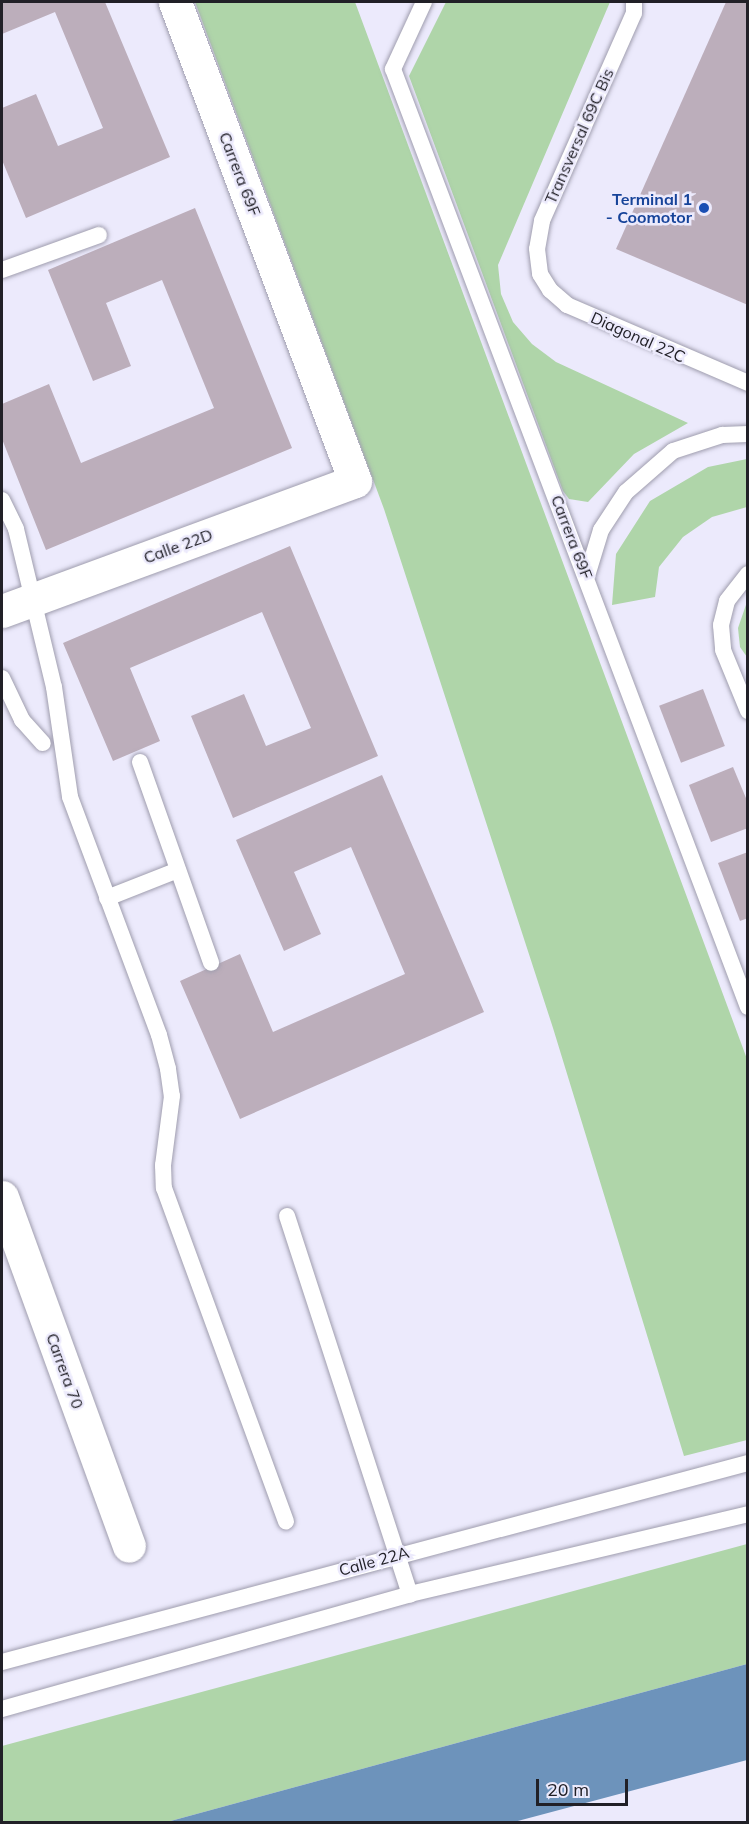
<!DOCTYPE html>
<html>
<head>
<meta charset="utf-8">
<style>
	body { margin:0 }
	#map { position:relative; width:749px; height:1824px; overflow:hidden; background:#eceafc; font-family:Mulish,sans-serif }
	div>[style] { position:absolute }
	.green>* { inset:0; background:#afd5a9 }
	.water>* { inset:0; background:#6d93bb }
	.building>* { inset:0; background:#bcaebb; transform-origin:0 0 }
	.roads { filter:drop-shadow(0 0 2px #9f9dae) drop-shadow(0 0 2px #9f9dae) }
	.lane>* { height:16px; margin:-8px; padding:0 8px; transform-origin:8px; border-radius:8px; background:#fff }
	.street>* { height:33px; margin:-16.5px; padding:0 16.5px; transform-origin:16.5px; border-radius:16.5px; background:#fff }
	.dots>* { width:16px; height:16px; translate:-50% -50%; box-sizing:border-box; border:3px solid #eceafc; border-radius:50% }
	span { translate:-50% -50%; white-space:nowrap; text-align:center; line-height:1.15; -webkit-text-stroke:5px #eceafc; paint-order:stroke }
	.street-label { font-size:16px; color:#212027 }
	.transit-label { font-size:16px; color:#164399; font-weight:700 }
	.right { translate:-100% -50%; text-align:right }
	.frame { position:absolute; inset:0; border:3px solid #212027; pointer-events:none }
	.scale { position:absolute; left:536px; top:1779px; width:92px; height:27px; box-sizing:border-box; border:3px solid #212027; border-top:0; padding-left:8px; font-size:18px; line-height:21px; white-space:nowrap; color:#212027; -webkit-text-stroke:4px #eceafc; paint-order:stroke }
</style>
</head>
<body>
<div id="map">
	<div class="green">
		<i style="clip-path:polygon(195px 2px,355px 2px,747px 1059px,747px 1440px,684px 1456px,553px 1028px,384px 509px)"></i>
		<i style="clip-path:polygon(446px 2px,610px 2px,498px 265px,501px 294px,513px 322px,532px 344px,556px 362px,688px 423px,634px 454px,588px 502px,569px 499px,563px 491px,409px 76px)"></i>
		<i style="clip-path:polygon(747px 459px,747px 507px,712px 517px,683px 537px,659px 567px,655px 597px,612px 605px,616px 554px,650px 501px,708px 467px)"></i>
		<i style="clip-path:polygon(747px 602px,747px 657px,740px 647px,738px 628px)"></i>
		<i style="clip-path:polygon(747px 1544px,747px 1664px,167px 1822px,2px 1822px,2px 1746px)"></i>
	</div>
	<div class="water">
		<i style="clip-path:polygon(747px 1664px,747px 1760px,514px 1822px,167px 1822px)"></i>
	</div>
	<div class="building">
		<i style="clip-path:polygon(2px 2px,105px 2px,170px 157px,26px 218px,2px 160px,2px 108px,36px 94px,58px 146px,103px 128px,55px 12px,2px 34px)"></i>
		<i style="clip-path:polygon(726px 2px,748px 2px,748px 305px,616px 249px)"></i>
		<i style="clip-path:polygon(195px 208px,292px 448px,46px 550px,2px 439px,2px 404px,49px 384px,81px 463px,214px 408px,162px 280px,106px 303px,131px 366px,93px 381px,48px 270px)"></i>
		<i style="clip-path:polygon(290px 546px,378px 756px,233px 818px,191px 716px,244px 694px,266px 746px,311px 728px,262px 612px,130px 668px,160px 741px,113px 761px,63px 643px)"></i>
		<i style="left:703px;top:689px;width:61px;height:47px;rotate:69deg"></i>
		<i style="clip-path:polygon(733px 767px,748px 803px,748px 828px,711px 842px,689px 785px)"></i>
		<i style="clip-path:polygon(382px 775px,484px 1012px,240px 1119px,180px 981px,240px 954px,273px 1032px,405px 974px,351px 847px,294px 872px,321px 934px,284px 951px,236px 840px)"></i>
		<i style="clip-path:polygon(748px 852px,748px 918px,740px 921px,718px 863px)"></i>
	</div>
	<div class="roads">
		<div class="lane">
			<i style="left:424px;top:2px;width:74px;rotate:114.8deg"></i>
			<i style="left:393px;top:69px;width:1003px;rotate:69.27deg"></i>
			<i style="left:634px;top:2px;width:11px;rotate:90deg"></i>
			<i style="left:634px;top:13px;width:227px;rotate:113.9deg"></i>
			<i style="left:542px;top:221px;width:28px;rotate:100deg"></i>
			<i style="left:537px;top:249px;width:25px;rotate:83deg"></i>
			<i style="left:540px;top:274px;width:19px;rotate:58deg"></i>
			<i style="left:550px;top:290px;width:23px;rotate:41deg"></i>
			<i style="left:567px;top:305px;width:197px;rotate:23.3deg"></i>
			<i style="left:2px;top:270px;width:103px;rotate:-19.8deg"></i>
			<i style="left:2px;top:500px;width:32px;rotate:64deg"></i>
			<i style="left:16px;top:529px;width:163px;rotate:76.5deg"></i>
			<i style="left:54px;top:687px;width:111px;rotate:81.7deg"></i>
			<i style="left:70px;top:797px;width:254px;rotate:69.5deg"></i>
			<i style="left:159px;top:1035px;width:35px;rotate:75deg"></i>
			<i style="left:168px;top:1069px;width:27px;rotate:82deg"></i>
			<i style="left:172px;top:1096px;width:70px;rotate:97.4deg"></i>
			<i style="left:163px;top:1165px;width:23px;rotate:88deg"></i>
			<i style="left:164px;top:1188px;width:355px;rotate:69.9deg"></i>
			<i style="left:748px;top:574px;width:34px;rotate:128deg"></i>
			<i style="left:727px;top:601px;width:25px;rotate:104deg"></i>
			<i style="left:721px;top:625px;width:25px;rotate:85deg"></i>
			<i style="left:723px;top:650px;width:66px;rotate:67.7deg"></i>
			<i style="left:587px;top:576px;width:48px;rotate:-73.1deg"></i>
			<i style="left:601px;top:530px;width:45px;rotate:-56.7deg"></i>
			<i style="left:626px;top:492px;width:62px;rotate:-41.1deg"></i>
			<i style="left:673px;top:451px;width:52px;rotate:-18.1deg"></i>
			<i style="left:722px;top:435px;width:26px;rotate:-2deg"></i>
			<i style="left:2px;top:678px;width:47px;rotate:64.5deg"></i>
			<i style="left:22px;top:720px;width:31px;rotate:48deg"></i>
			<i style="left:140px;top:762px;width:213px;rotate:70.5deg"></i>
			<i style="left:107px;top:898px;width:76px;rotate:-21.5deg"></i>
			<i style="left:287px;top:1216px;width:398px;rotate:72deg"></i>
			<i style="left:2px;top:1662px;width:772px;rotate:-14.94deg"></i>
			<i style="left:2px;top:1709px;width:424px;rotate:-15.7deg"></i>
			<i style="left:410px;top:1594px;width:347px;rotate:-13.3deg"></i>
		</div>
		<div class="street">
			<i style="left:2px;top:611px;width:376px;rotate:-20.2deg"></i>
			<i style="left:355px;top:481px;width:512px;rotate:-110.6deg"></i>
			<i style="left:2px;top:1197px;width:371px;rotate:70deg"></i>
		</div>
	</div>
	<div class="dots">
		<i style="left:704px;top:208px;background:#1a4fb4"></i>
	</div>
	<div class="street-label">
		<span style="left:579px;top:136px;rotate:-66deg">Transversal 69C Bis</span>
		<span style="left:240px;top:174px;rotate:69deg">Carrera 69F</span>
		<span style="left:638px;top:337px;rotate:24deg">Diagonal 22C</span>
		<span style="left:572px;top:537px;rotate:69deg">Carrera 69F</span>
		<span style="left:178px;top:546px;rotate:-20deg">Calle 22D</span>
		<span style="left:65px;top:1371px;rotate:70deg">Carrera 70</span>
		<span style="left:374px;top:1561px;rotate:-15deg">Calle 22A</span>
	</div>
	<div class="transit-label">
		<span class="right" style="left:692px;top:208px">Terminal 1<br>- Coomotor</span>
	</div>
	<div class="frame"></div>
	<div class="scale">20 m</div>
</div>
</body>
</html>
